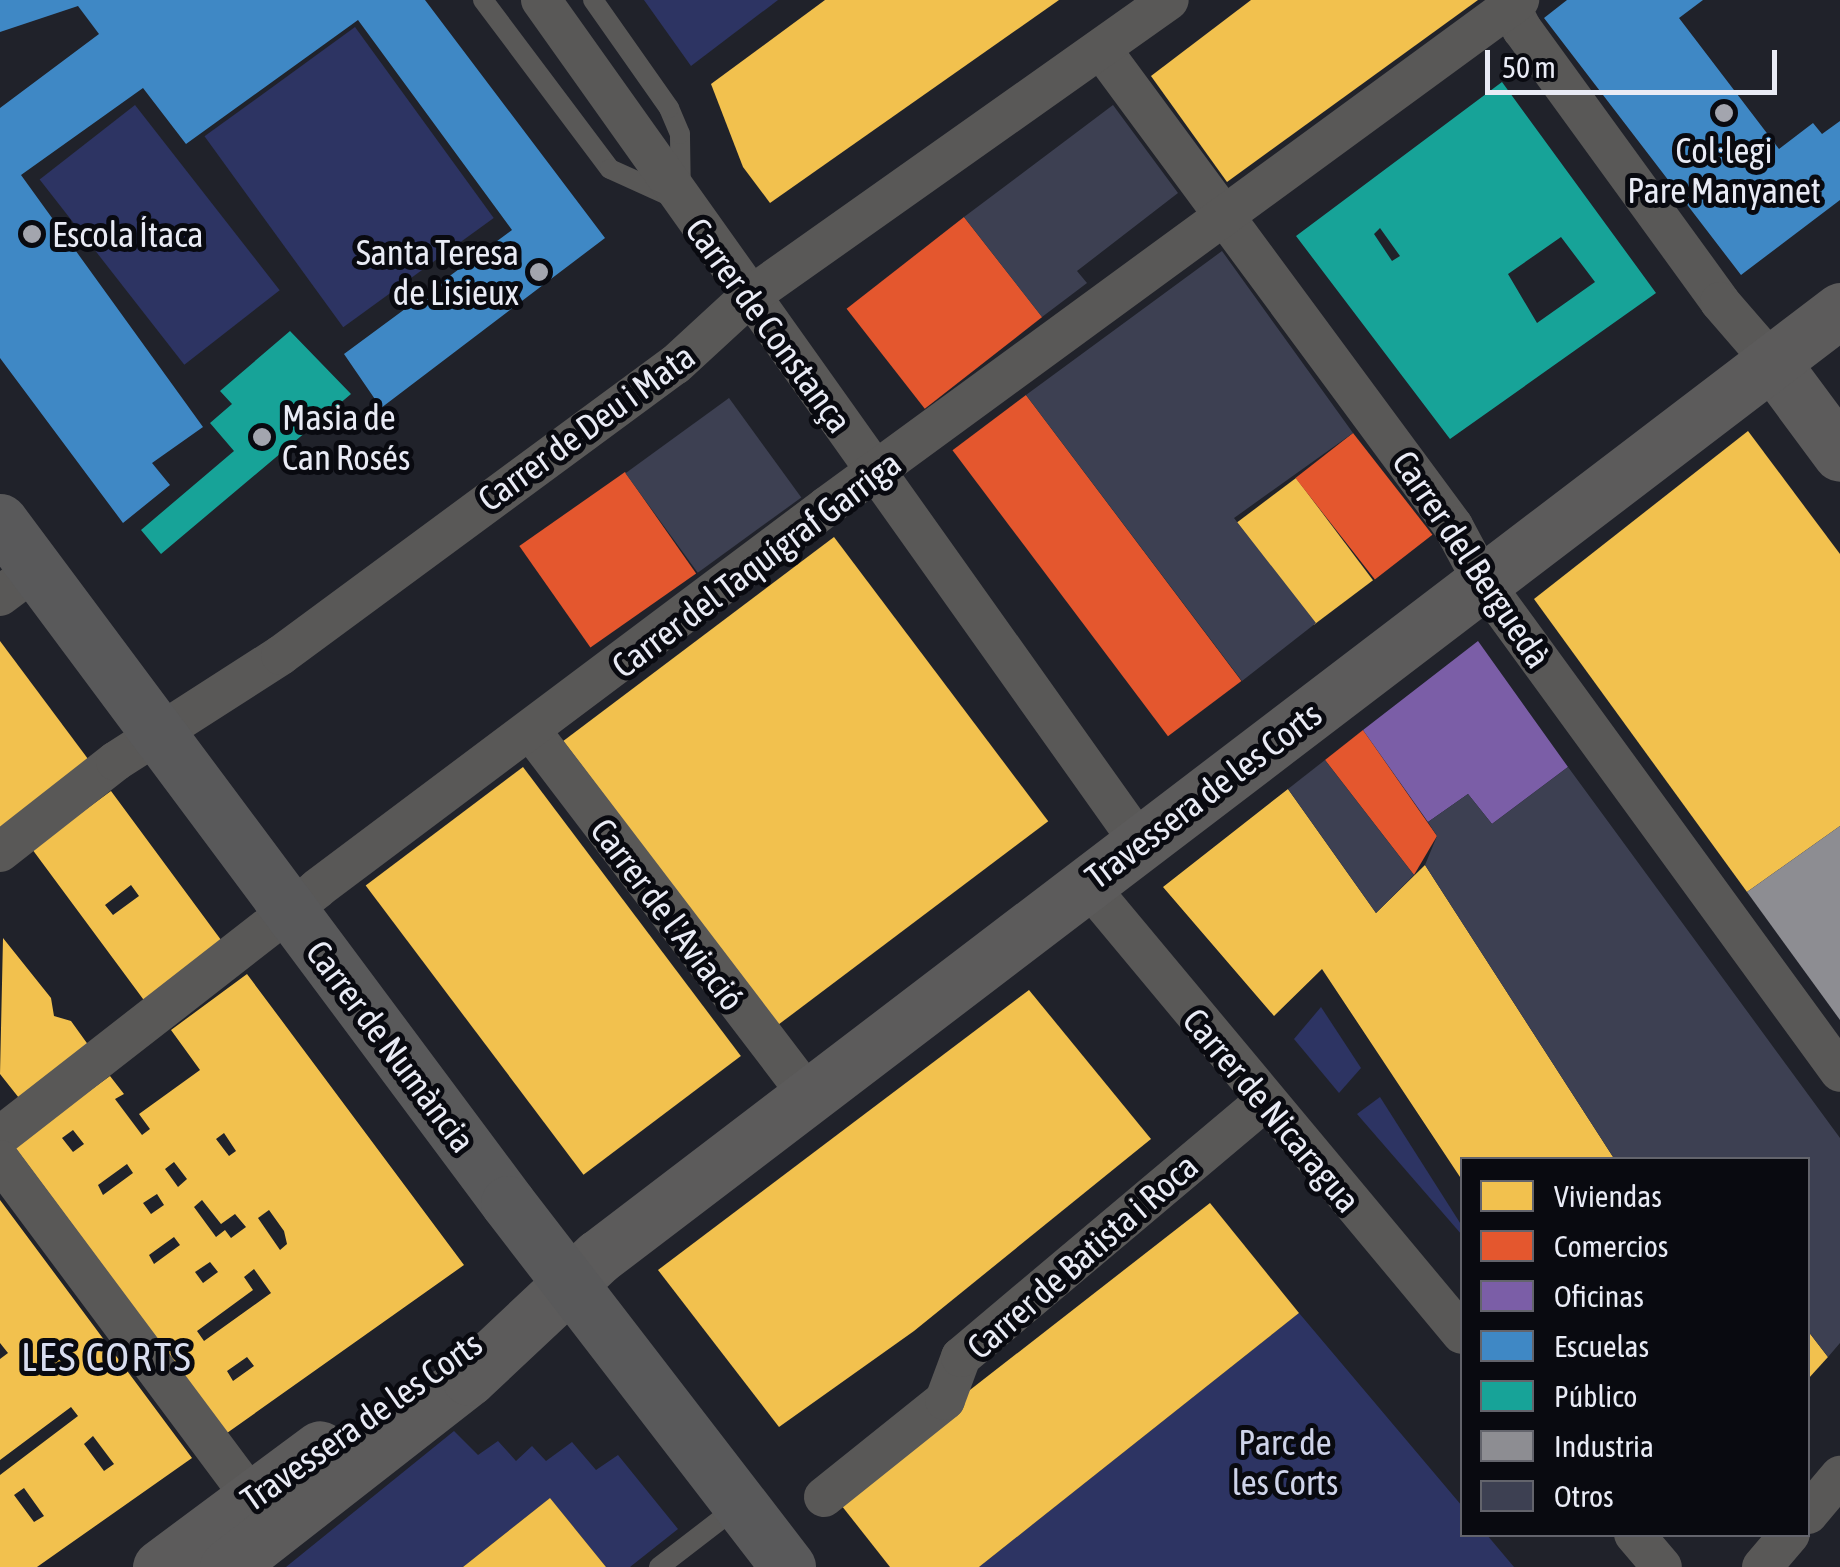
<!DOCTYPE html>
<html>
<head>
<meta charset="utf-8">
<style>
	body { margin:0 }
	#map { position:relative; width:1840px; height:1567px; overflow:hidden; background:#20222a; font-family:"Asap Condensed",sans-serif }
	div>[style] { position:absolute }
	.green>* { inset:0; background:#2d3463; transform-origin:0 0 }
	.homes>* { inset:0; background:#f2c14e; transform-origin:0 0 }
	.shops>* { inset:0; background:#e4572e; transform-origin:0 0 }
	.offices>* { inset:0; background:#7b5ea7 }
	.schools>* { inset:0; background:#3f88c5 }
	.public>* { inset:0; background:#17a398 }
	.industry>* { inset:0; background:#8d8d92 }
	.building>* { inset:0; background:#3d4052; transform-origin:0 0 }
	.lane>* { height:20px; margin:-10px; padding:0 10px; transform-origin:10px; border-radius:10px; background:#595857 }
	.street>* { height:40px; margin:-20px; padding:0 20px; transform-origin:20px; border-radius:20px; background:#595857 }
	.secondary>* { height:55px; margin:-27.5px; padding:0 27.5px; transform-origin:27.5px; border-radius:27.5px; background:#5c5b5b }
	.primary>* { height:55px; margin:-27.5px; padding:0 27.5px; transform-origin:27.5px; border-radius:27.5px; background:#59595a }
	.dots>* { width:28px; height:28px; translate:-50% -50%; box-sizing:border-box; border:5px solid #090a10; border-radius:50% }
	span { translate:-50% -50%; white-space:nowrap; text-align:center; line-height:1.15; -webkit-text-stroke:10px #090a10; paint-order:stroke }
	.poi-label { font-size:35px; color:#e9ebf5 }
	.left { translate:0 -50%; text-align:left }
	.right { translate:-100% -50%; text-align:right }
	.street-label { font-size:35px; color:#e9ebf5 }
	.park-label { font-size:35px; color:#cfd4ea }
	.quarter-label { font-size:40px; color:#d8ddf0; letter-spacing:2.5px }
	.legend { position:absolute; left:1460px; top:1157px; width:350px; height:380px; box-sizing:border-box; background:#090a10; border:2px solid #63646c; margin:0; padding:12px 18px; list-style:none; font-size:30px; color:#e9ebf5 }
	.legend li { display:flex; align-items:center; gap:20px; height:50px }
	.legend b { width:50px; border:2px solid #63646c }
	.scale { position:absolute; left:1485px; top:50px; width:292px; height:45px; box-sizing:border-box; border:5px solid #e9ebf5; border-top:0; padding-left:12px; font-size:30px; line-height:35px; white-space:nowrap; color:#e9ebf5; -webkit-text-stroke:8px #090a10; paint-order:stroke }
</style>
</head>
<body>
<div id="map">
	<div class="green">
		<i style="clip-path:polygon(644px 0,778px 0,691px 66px)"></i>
		<i style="left:355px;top:27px;width:236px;height:186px;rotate:54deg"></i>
		<i style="left:135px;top:105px;width:235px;height:121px;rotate:52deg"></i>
		<i style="clip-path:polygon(1321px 1007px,1361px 1068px,1339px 1093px,1294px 1039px)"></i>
		<i style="clip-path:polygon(1380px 1097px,1462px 1226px,1462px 1235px,1357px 1114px)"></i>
		<i style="clip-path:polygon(1299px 1313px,1462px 1506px,1462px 1534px,1487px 1535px,1514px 1567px,979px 1567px)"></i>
		<i style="clip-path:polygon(454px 1431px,478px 1455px,498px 1441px,516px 1461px,532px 1446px,546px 1461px,572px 1442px,596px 1470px,618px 1455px,678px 1529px,630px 1567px,606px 1567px,550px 1498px,463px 1567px,286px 1567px)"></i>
	</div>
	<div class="homes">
		<i style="clip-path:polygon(825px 0,1059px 0,770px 203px,743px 167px,711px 84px)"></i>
		<i style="clip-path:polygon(1251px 0,1478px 0,1227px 182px,1151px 76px)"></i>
		<i style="clip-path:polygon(1748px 431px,1840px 554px,1840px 826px,1747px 892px,1534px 599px)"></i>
		<i style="left:1296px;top:478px;width:128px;height:74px;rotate:53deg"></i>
		<i style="left:834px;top:537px;width:356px;height:339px;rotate:53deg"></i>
		<i style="clip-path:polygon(0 641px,91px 763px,0 830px)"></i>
		<i style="left:523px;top:767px;width:362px;height:197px;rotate:53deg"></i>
		<i style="clip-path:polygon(1288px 789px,1376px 913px,1425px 865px,1615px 1160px,1462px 1160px,1462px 1180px,1322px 969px,1274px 1016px,1163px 887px)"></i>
		<i style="clip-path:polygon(evenodd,111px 791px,224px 944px,146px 1003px,32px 849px,111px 791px,131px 885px,139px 896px,113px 915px,105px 905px,131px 885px)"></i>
		<i style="clip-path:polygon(3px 938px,51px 998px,54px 1016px,71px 1021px,89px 1046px,19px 1098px,0 1074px)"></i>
		<i style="clip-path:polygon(evenodd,247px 974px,464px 1265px,227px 1433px,14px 1146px,110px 1076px,124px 1094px,115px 1099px,142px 1135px,150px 1129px,139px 1114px,200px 1070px,171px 1030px,247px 974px,73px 1130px,84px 1144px,73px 1152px,62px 1138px,73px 1130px,247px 974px,224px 1133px,236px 1151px,229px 1156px,216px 1139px,224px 1133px,247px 974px,174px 1162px,187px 1179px,178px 1187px,165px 1169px,174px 1162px,247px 974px,127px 1164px,133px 1173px,103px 1195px,98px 1185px,127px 1164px,247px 974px,157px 1194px,164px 1205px,151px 1214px,143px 1203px,157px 1194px,247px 974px,202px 1200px,221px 1224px,235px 1214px,246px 1227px,231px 1238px,225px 1230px,216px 1237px,194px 1207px,202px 1200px,247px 974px,269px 1210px,284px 1231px,287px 1244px,280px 1250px,258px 1218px,269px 1210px,247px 974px,174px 1237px,180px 1245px,154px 1264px,149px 1255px,174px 1237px,247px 974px,210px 1262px,218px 1272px,203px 1283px,195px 1272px,210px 1262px,247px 974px,254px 1269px,271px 1293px,204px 1341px,197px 1331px,253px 1290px,244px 1277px,254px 1269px,247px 974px,247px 1357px,254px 1366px,233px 1381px,227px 1371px,247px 1357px)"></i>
		<i style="clip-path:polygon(1029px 990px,1151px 1139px,914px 1331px,779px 1427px,658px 1270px)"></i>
		<i style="clip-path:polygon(evenodd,0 1200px,192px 1458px,37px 1567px,0 1567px,0 1475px,78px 1416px,71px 1407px,0 1460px,0 1359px,8px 1353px,0 1343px,0 1200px,93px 1436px,114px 1464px,104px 1471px,84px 1444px,93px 1436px,0 1200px,24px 1488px,44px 1516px,34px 1522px,14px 1495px,24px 1488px)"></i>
		<i style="clip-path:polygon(1210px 1203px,1299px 1313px,979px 1567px,890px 1567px,834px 1496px)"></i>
		<i style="clip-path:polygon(1808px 1331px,1828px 1357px,1808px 1379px)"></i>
		<i style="clip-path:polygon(550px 1498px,606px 1567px,463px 1567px)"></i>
	</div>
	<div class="shops">
		<i style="left:964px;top:217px;width:127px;height:149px;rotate:52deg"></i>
		<i style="left:1026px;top:395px;width:358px;height:92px;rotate:53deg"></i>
		<i style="left:1353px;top:433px;width:129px;height:73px;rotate:52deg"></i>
		<i style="left:625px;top:472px;width:124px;height:129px;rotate:55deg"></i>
		<i style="clip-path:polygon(1363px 730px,1437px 836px,1414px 875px,1325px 760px)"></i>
	</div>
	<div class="offices">
		<i style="clip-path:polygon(1478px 641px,1568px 767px,1492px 824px,1468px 794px,1428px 822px,1363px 730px)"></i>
	</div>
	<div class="schools">
		<i style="clip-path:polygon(0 0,425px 0,605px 238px,381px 408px,344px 354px,512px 230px,358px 20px,186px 144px,143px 88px,21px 175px,203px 427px,152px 463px,170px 485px,123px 523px,0 358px,0 108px,99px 34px,78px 6px,0 32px)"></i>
		<i style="clip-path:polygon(1567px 0,1703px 0,1679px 18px,1779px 149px,1813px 123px,1822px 134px,1840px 121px,1840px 200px,1741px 275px,1544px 18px)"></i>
	</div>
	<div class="public">
		<i style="clip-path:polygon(evenodd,1502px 82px,1656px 293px,1450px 439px,1296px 236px,1502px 82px,1380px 228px,1400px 256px,1392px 261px,1374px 234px,1380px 228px,1502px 82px,1561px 237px,1595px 282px,1537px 323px,1508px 274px,1561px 237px)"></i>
		<i style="clip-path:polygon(290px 331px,351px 394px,161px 554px,141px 530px,234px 451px,210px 423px,232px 404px,220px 391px)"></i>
	</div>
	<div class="industry">
		<i style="clip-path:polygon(1840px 826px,1840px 1020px,1747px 892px)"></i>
	</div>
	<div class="building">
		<i style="clip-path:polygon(1113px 105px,1178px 193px,1077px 271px,1087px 283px,1042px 317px,964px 217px)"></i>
		<i style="clip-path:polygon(1222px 251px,1353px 433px,1234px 518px,1316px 623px,1242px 681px,1026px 395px)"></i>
		<i style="left:729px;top:398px;width:123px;height:128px;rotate:54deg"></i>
		<i style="clip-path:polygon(1325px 760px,1414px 875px,1376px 913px,1288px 789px)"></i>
		<i style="clip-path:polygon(1568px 767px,1840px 1138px,1840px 1343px,1828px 1357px,1808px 1331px,1808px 1160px,1615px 1160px,1425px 865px,1437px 836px,1428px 822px,1468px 794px,1492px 824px)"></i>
	</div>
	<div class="lane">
		<i style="left:483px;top:0;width:211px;rotate:53.1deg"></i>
		<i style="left:610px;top:169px;width:78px;rotate:24.3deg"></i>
		<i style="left:681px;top:201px;width:67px;rotate:-90.9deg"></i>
		<i style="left:680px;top:134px;width:28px;rotate:-113deg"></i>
		<i style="left:669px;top:108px;width:132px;rotate:-125.1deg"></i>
		<i style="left:659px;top:1567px;width:98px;rotate:-37.6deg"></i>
	</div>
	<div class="street">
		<i style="left:541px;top:0;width:1034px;rotate:54.6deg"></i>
		<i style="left:1507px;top:0;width:33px;rotate:63deg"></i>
		<i style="left:1522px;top:29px;width:337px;rotate:54deg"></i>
		<i style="left:1720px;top:302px;width:79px;rotate:49.1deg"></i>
		<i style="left:1101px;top:49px;width:593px;rotate:53.57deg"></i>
		<i style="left:1453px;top:526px;width:64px;rotate:61.8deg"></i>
		<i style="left:1483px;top:582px;width:606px;rotate:53.92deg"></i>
		<i style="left:0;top:596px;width:45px;rotate:-36.9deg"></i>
		<i style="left:531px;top:731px;width:457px;rotate:52.7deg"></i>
		<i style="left:0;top:852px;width:147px;rotate:-38.1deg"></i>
		<i style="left:116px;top:761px;width:196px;rotate:-32.7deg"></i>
		<i style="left:281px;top:655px;width:489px;rotate:-36.4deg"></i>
		<i style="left:675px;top:365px;width:100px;rotate:-42.6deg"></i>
		<i style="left:749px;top:297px;width:514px;rotate:-35.27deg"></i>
		<i style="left:1086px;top:883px;width:587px;rotate:50.18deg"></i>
		<i style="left:0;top:1136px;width:403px;rotate:-37.9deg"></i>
		<i style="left:318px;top:888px;width:635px;rotate:-36.87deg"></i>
		<i style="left:826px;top:507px;width:859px;rotate:-36.19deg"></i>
		<i style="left:0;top:1160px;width:422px;rotate:53.3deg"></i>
		<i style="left:824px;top:1497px;width:155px;rotate:-38.7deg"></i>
		<i style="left:945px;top:1400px;width:46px;rotate:-69.6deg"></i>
		<i style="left:961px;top:1357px;width:396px;rotate:-40.1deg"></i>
		<i style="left:1808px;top:1514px;width:50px;rotate:-49.9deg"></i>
		<i style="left:1634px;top:1534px;width:43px;rotate:49.7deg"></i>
		<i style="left:1762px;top:1567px;width:43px;rotate:-49.7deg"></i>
	</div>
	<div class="secondary">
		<i style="left:1772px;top:362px;width:114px;rotate:53.5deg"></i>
		<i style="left:160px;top:1567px;width:199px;rotate:-36.6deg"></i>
		<i style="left:227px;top:1567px;width:307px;rotate:-38deg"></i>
		<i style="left:469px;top:1378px;width:177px;rotate:-43.2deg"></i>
		<i style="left:598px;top:1257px;width:1562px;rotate:-37.32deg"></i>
	</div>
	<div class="primary">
		<i style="left:0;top:521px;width:850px;rotate:53.32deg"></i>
		<i style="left:508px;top:1203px;width:459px;rotate:52.4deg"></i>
	</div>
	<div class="dots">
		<i style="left:1724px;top:113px;background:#a3a5ae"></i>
		<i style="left:32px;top:234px;background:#a3a5ae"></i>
		<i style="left:539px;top:272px;background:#a3a5ae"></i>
		<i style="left:262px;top:437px;background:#a3a5ae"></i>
	</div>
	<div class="poi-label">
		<span style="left:1724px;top:170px">Col·legi<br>Pare Manyanet</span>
		<span class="left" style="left:52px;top:234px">Escola Ítaca</span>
		<span class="right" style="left:519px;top:272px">Santa Teresa<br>de Lisieux</span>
		<span class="left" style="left:282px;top:437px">Masia de<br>Can Rosés</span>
	</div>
	<div class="street-label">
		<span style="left:769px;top:325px;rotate:54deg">Carrer de Constança</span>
		<span style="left:586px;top:427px;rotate:-36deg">Carrer de Deu i Mata</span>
		<span style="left:1472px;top:559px;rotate:56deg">Carrer del Berguedà</span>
		<span style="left:756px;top:564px;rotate:-37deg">Carrer del Taquígraf Garriga</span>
		<span style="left:1203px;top:795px;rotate:-37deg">Travessera de les Corts</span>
		<span style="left:668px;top:914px;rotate:53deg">Carrer de l'Aviació</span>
		<span style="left:391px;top:1046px;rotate:53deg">Carrer de Numància</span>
		<span style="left:1272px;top:1110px;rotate:50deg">Carrer de Nicaragua</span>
		<span style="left:1082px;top:1256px;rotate:-41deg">Carrer de Batista i Roca</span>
		<span style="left:361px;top:1421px;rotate:-35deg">Travessera de les Corts</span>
	</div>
	<div class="park-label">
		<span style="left:1285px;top:1462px">Parc de<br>les Corts</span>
	</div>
	<div class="quarter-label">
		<span style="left:107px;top:1357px">LES CORTS</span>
	</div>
	<ul class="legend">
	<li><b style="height:28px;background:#f2c14e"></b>Viviendas</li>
	<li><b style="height:28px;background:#e4572e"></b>Comercios</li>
	<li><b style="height:28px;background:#7b5ea7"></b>Oficinas</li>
	<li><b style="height:28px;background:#3f88c5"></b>Escuelas</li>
	<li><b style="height:28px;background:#17a398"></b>Público</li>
	<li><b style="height:28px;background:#8d8d92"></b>Industria</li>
	<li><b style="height:28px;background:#3d4052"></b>Otros</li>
	</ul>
	<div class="scale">50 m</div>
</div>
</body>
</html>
